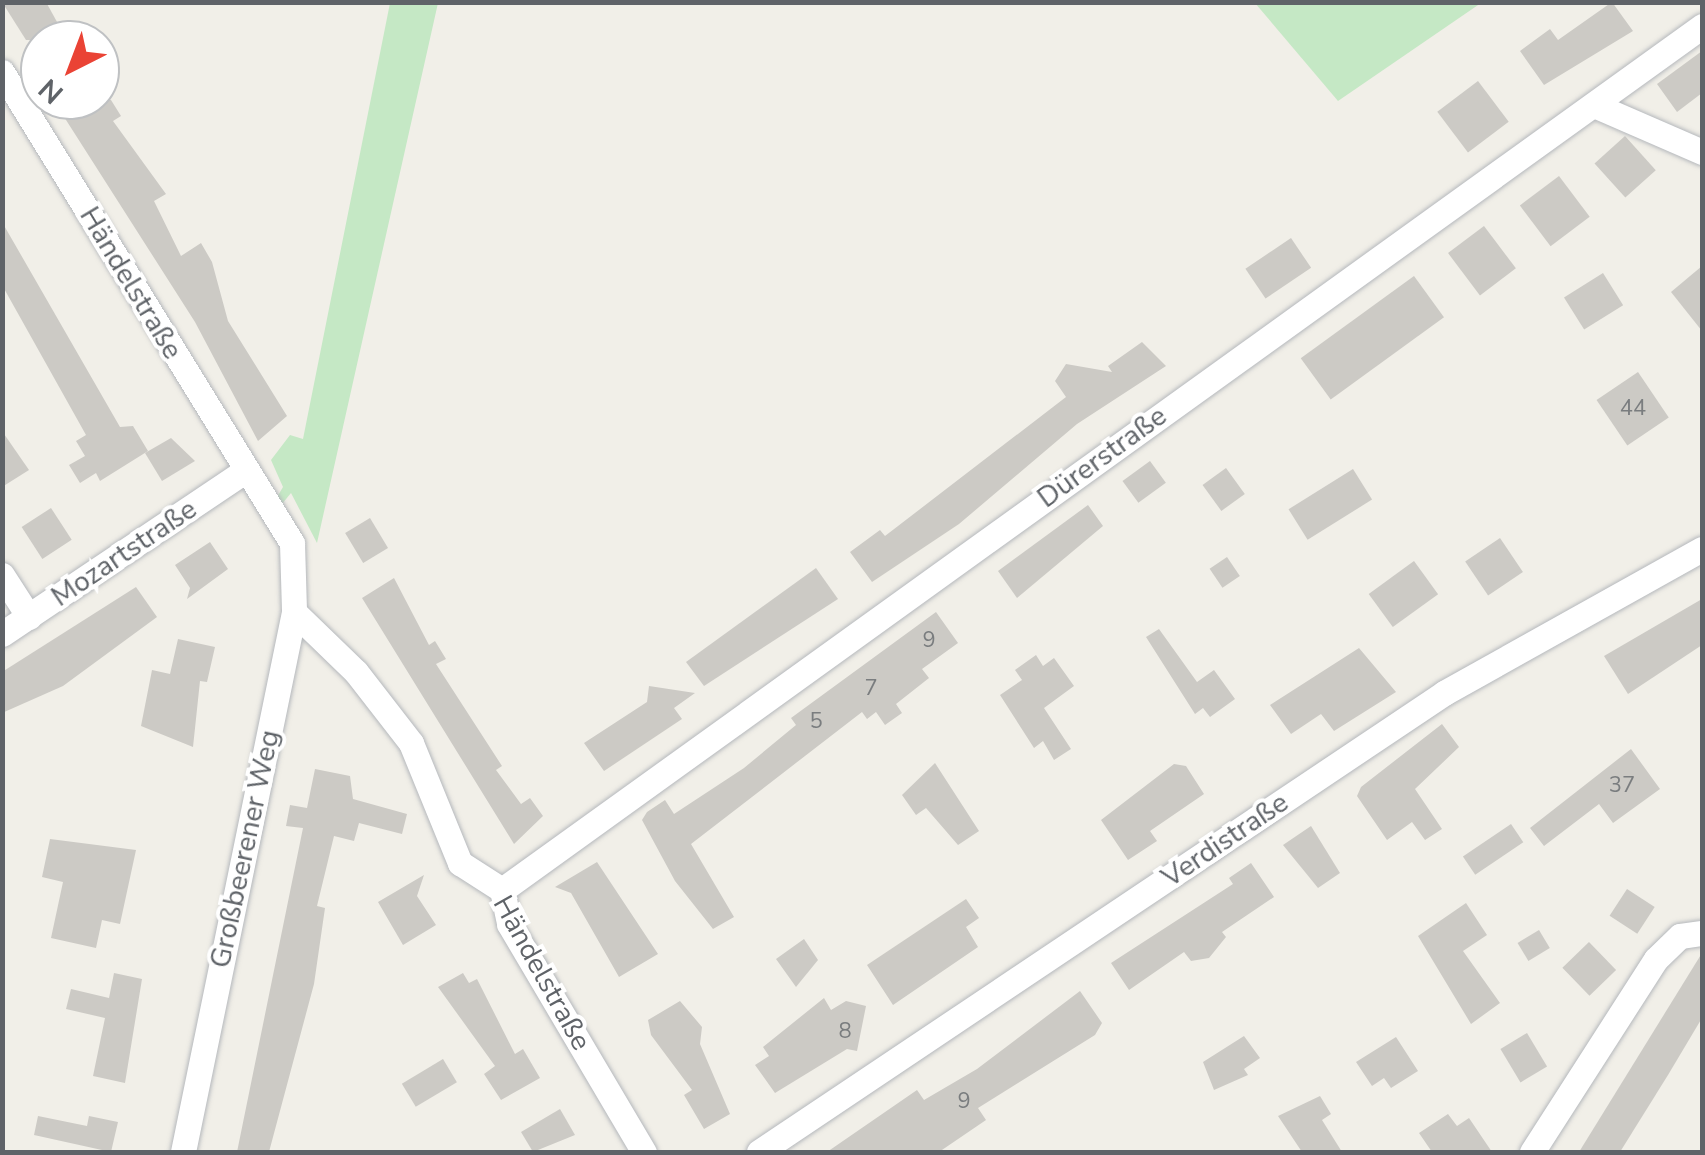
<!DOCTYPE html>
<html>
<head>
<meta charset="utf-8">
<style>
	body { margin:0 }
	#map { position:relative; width:1705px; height:1155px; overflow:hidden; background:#f1efe8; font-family:"Nunito Sans",sans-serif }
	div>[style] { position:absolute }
	.green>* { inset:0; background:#c5e8c5 }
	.building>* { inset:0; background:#cccac5; transform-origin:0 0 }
	.roads { filter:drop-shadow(0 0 2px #b5b8bc) drop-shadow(0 0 2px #b5b8bc) }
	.street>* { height:25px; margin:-12.5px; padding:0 12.5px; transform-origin:12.5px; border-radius:12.5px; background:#fff }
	span { translate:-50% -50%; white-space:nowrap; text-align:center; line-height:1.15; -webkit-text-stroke:8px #fff; paint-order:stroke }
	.number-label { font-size:22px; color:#7a7d7f }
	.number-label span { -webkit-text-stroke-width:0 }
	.street-label { font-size:28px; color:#5f6368 }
	.frame { position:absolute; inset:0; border:5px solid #5f6368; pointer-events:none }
	.north { position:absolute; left:20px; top:20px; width:100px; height:100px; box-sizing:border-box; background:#fff; border:2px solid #bfc1c3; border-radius:50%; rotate:222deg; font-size:28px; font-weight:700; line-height:40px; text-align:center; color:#5f6368 }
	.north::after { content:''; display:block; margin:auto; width:35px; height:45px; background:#ea4335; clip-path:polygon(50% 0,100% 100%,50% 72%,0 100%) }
</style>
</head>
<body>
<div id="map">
	<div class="green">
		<i style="clip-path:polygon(390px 3px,438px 3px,317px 543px,291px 493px,277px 510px,273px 504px,283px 487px,271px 460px,290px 435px,303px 439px)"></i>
		<i style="clip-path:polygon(1255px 3px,1481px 3px,1338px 101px)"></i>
	</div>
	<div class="building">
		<i style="clip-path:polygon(2px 2px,46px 2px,67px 40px,26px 40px)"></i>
		<i style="clip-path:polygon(1612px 2px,1633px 31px,1544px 85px,1520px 51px,1550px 29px,1558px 40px)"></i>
		<i style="clip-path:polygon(1702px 51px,1702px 93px,1677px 112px,1657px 84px)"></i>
		<i style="left:1478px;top:81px;width:51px;height:51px;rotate:53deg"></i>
		<i style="clip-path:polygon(74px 100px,111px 100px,121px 116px,113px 121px,166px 194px,154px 201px,181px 256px,201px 243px,212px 262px,228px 321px,287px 416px,258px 441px,195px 322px,59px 109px)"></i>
		<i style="left:1625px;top:136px;width:46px;height:41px;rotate:48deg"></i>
		<i style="left:1559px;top:176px;width:51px;height:49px;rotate:53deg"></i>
		<i style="clip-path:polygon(2px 222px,120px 427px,133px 426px,148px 451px,100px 481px,96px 473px,80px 483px,69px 465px,85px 456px,76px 441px,86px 435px,2px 285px)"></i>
		<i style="left:1484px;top:226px;width:53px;height:45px;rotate:53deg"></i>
		<i style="left:1291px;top:238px;width:36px;height:55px;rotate:56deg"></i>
		<i style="clip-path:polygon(1702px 266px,1702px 331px,1671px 292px)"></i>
		<i style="left:1603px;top:273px;width:38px;height:46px;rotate:58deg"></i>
		<i style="left:1414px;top:276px;width:51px;height:140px;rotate:54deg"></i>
		<i style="clip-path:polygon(1142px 342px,1166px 366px,1077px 424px,959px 524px,872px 582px,850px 552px,880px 530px,885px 536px,1066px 397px,1055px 381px,1066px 364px,1112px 372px,1108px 366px)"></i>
		<i style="left:1638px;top:372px;width:55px;height:50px;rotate:56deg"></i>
		<i style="clip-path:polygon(2px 431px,29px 470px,2px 487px)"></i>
		<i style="clip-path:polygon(171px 438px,195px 461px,162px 481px,145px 453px)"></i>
		<i style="left:1150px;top:461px;width:27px;height:34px;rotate:54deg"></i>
		<i style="left:1226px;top:468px;width:32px;height:29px;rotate:54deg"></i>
		<i style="left:1353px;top:469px;width:36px;height:76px;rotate:58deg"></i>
		<i style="clip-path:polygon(1088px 505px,1103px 526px,1017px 598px,998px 571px)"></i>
		<i style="left:51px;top:508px;width:38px;height:35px;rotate:57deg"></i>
		<i style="left:370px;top:518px;width:35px;height:29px;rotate:59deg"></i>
		<i style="left:1500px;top:538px;width:41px;height:42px;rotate:56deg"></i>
		<i style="clip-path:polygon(210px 542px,228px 569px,187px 599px,190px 588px,175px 565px)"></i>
		<i style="left:1227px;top:557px;width:23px;height:21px;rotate:56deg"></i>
		<i style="left:1414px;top:561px;width:41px;height:56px;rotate:54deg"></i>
		<i style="clip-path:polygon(816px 568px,838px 599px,704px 686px,686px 662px)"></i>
		<i style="clip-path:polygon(394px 578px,429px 645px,435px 641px,446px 659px,436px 664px,502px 766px,496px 770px,521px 804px,530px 798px,543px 816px,514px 844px,362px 598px)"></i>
		<i style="clip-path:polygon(136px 587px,157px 617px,63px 686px,2px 713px,2px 672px)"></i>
		<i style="clip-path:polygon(1702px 599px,1702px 645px,1628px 694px,1604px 656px)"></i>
		<i style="clip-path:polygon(936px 612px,958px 643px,922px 669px,929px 678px,896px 704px,902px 713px,885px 725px,876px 712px,867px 719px,862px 712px,691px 844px,734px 917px,713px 929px,675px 881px,642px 820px,647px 812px,665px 800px,674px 814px,744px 768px,796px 725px,791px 718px)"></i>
		<i style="clip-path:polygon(1159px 629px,1197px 682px,1214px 670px,1235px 699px,1210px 717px,1203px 708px,1195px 714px,1146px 637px)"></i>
		<i style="clip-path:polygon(178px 639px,215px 647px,207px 682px,200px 681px,193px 747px,141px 726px,152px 670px,170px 674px)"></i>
		<i style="clip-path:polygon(1359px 648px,1396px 692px,1334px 731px,1321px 714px,1291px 734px,1270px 705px)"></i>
		<i style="clip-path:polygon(1036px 655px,1043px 666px,1054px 658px,1074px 686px,1044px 708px,1071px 749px,1054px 760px,1043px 741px,1034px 748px,1000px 695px,1022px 680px,1015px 670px)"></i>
		<i style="clip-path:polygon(649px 686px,695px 693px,674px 708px,682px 719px,604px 771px,584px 743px,647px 702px)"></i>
		<i style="clip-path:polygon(1442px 724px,1459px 747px,1415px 789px,1442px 829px,1425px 840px,1412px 822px,1387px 840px,1357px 796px,1361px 787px)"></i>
		<i style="clip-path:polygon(1631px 749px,1660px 789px,1613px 823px,1599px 804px,1544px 846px,1530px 828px)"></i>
		<i style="clip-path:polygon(935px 763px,979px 831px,958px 845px,926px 808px,916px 815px,902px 795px)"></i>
		<i style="clip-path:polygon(1174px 764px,1186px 766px,1204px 794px,1150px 831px,1157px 841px,1128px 860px,1101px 820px)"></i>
		<i style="clip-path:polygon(315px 769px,350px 776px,353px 799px,407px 814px,402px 834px,359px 823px,354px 841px,334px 836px,317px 906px,325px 908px,314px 984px,269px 1152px,237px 1152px,303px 828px,286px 826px,290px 805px,307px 808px)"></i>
		<i style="left:1511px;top:824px;width:22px;height:58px;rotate:56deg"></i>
		<i style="clip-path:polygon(1311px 826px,1340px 873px,1318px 888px,1283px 845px)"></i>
		<i style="clip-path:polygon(50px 839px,136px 850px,120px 924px,102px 920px,96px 948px,51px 938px,63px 882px,42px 877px)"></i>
		<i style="clip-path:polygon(597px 862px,658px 954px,619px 977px,571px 893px,555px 887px)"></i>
		<i style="clip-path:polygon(1251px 863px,1274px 897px,1222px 932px,1226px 937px,1209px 958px,1191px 961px,1184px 952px,1129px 990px,1111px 963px,1233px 884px,1229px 878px)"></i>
		<i style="clip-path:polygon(424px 875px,417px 896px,436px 925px,403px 945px,378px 902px)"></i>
		<i style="left:1627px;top:889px;width:33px;height:32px;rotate:33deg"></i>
		<i style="clip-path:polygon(966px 899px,979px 918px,966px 927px,978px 947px,893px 1005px,867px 965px)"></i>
		<i style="clip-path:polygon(1466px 903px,1487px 935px,1463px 951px,1500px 1003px,1471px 1024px,1418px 936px)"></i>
		<i style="left:1539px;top:930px;width:21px;height:25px;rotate:59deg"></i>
		<i style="clip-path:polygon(804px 939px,818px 960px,796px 987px,776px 959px)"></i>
		<i style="left:1589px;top:942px;width:39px;height:37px;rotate:46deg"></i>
		<i style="clip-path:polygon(1702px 953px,1702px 1018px,1668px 1075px,1620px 1152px,1579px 1152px)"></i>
		<i style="clip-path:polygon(114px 973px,142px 979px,125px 1083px,93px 1076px,105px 1018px,66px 1009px,71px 989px,109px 998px)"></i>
		<i style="clip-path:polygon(463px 973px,469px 983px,477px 979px,515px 1054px,523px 1049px,540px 1078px,501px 1100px,484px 1074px,495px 1066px,438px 987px)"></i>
		<i style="clip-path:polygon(1080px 991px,1102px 1023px,1095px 1035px,978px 1108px,986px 1120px,939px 1152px,827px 1152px,917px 1090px,924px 1100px,977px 1069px)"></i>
		<i style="clip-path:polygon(824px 998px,831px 1010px,846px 1001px,866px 1006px,857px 1051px,847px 1049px,775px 1093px,755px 1065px,769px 1056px,763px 1047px)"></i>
		<i style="clip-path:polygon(680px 1001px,702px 1027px,700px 1044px,730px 1114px,704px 1129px,684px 1095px,692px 1090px,651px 1035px,648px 1020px)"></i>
		<i style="left:1527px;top:1033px;width:39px;height:31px;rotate:59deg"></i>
		<i style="clip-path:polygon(1244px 1036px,1260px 1058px,1244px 1069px,1248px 1075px,1214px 1090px,1203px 1062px)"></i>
		<i style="clip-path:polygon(1396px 1037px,1418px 1071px,1391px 1088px,1384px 1078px,1372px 1086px,1356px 1062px)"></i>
		<i style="left:443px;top:1059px;width:27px;height:48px;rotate:59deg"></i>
		<i style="clip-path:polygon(1320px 1096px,1331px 1114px,1322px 1120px,1342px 1152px,1302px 1152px,1278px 1116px)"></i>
		<i style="clip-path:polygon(560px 1109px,575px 1135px,533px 1152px,521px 1132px)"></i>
		<i style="clip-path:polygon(1448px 1114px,1457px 1126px,1469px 1118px,1492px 1152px,1432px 1152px,1419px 1133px)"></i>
		<i style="clip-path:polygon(38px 1116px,87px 1126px,89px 1116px,118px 1122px,111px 1152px,34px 1135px)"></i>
	</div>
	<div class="roads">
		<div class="street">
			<i style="left:2px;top:72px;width:553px;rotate:58.38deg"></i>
			<i style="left:292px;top:543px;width:69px;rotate:88.3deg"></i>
			<i style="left:294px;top:612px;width:551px;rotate:101.62deg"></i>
			<i style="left:1594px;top:105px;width:118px;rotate:23.5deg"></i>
			<i style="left:2px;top:575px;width:50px;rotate:57.3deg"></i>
			<i style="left:294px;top:612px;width:86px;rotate:44.1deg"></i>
			<i style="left:356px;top:672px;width:90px;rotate:52.2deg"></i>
			<i style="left:411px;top:743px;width:130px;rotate:67.8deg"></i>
			<i style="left:460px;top:863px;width:50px;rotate:32.7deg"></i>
			<i style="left:2px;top:634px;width:293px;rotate:-33.9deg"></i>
			<i style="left:502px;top:890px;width:1479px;rotate:-35.75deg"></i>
			<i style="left:502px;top:890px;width:35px;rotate:78deg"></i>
			<i style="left:509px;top:924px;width:265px;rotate:59.4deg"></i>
			<i style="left:759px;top:1152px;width:825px;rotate:-33.82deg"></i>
			<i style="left:1444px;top:693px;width:295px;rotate:-29.2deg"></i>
			<i style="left:1532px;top:1152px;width:229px;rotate:-57.3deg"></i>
			<i style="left:1656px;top:959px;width:33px;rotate:-44deg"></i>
			<i style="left:1680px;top:936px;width:22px;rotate:-8deg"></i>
		</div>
	</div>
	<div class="number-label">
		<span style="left:1633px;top:409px">44</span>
		<span style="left:929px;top:641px">9</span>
		<span style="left:871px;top:689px">7</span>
		<span style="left:816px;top:722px">5</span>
		<span style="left:1622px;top:786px">37</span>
		<span style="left:845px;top:1032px">8</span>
		<span style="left:964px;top:1102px">9</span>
	</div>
	<div class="street-label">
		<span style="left:131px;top:283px;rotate:59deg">Händelstraße</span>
		<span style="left:1102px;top:457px;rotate:-36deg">Dürerstraße</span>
		<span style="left:124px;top:553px;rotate:-34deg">Mozartstraße</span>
		<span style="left:1225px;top:840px;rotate:-34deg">Verdistraße</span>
		<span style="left:245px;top:849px;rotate:-78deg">Großbeerener Weg</span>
		<span style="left:542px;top:973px;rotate:61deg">Händelstraße</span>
	</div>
	<div class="frame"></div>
	<div class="north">N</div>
</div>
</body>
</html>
